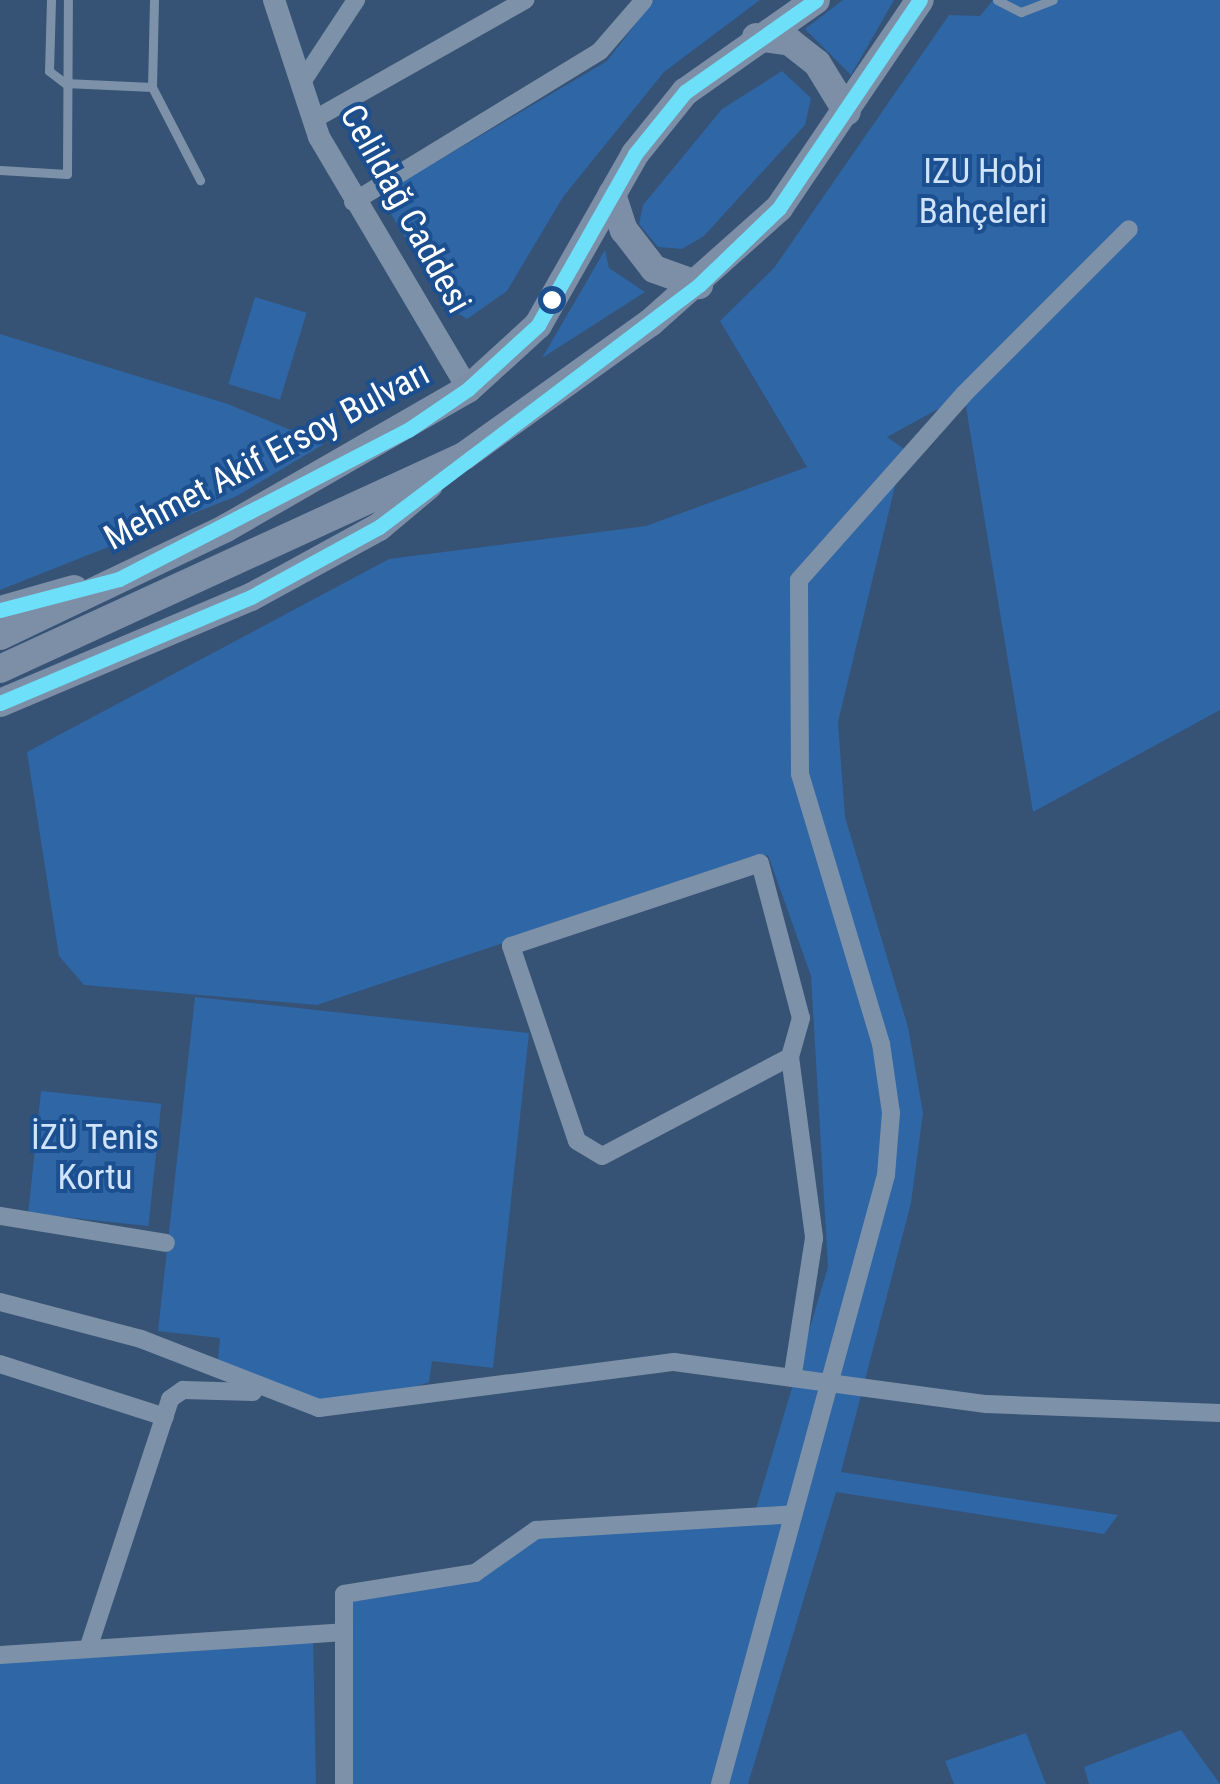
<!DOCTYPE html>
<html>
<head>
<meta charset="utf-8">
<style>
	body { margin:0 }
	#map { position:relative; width:1220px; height:1784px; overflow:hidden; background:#365274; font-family:"Roboto Condensed",sans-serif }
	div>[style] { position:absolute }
	.green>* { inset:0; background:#2f66a5; transform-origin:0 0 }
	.service>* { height:9px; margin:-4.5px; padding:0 4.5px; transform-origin:4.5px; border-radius:4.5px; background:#7d92a8 }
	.minor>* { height:18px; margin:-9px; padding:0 9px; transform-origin:9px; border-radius:9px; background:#7d92a8 }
	.tertiary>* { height:22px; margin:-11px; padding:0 11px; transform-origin:11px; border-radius:11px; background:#7d92a8 }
	.primary>* { height:28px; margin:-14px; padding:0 14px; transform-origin:14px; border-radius:14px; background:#7d8ea7 }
	.bus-1>* { height:15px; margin:-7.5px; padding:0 7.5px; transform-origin:7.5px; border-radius:7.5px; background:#6ddff8 }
	.dots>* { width:28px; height:28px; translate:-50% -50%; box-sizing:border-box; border:5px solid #1b4f8f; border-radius:50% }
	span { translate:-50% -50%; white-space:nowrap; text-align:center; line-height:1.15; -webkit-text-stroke:8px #1b4f8f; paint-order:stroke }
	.park-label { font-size:35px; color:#cfe3fa }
	.street-label { font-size:35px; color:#fff }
</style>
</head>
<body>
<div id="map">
	<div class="green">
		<i style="clip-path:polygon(654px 0,760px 0,664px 72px,563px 197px,507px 291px,467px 319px,446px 306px,387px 207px,390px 189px,607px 61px)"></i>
		<i style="clip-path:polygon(843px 0,894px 0,851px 75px,805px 29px)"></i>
		<i style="clip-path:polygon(993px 0,1220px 0,1220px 710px,1033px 812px,964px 395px,887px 437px,904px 449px,838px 722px,845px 817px,908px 1027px,923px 1113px,911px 1203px,841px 1472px,1118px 1515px,1104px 1534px,836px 1492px,748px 1784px,344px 1784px,344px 1594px,475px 1573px,536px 1530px,754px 1515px,828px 1267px,811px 976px,768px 855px,317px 1005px,84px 985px,59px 956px,27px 752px,389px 559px,646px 526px,807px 467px,720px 321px,774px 268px,949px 15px,980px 16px)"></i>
		<i style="clip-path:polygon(782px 71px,811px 98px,805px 125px,704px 236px,682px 249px,658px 247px,639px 224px,643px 205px,722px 109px)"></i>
		<i style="clip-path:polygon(605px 250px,609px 268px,645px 292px,542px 358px)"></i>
		<i style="left:255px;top:297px;width:54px;height:91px;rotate:17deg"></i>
		<i style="clip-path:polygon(0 334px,228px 404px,324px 444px,237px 496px,0 590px)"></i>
		<i style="clip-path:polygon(195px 997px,529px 1033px,493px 1368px,432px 1361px,429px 1382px,403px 1391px,320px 1400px,240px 1373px,218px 1359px,220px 1338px,158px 1331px)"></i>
		<i style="left:41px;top:1091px;width:121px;height:123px;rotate:6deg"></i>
		<i style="clip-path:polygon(313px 1634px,316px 1784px,0 1784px,0 1655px)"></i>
		<i style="clip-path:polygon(1181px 1730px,1220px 1784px,1089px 1784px,1084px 1767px)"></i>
		<i style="clip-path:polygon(1026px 1733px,1046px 1784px,954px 1784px,945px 1761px)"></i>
	</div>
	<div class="service">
		<i style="left:51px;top:0;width:71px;rotate:91.6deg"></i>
		<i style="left:49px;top:71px;width:20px;rotate:37deg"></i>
		<i style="left:65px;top:83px;width:87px;rotate:2.6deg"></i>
		<i style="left:154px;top:0;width:87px;rotate:91.3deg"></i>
		<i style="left:152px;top:87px;width:105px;rotate:62.7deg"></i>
		<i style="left:997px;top:0;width:27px;rotate:27deg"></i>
		<i style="left:1021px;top:12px;width:34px;rotate:-21deg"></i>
		<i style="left:0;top:170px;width:67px;rotate:3.4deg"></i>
		<i style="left:67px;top:174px;width:174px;rotate:-89.7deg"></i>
	</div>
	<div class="minor">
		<i style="left:300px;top:85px;width:102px;rotate:-56.6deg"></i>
		<i style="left:313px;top:120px;width:244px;rotate:-29.5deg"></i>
		<i style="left:353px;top:202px;width:289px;rotate:-31.4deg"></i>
		<i style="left:600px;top:51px;width:67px;rotate:-49.2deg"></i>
		<i style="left:790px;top:1057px;width:212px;rotate:152.2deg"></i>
		<i style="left:602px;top:1156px;width:29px;rotate:-149deg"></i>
		<i style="left:577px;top:1141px;width:206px;rotate:-108.7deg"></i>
		<i style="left:511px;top:946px;width:262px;rotate:-18.4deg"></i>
		<i style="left:760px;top:863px;width:160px;rotate:75.2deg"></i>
		<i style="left:801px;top:1018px;width:41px;rotate:105.8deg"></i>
		<i style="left:790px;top:1057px;width:183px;rotate:82.4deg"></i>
		<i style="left:814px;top:1238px;width:137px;rotate:98.8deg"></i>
		<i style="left:0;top:1216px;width:168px;rotate:9.2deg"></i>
		<i style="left:0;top:1302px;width:146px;rotate:14.7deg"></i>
		<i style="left:141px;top:1339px;width:191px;rotate:21.2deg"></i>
		<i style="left:319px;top:1408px;width:358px;rotate:-7.4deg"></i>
		<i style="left:674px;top:1362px;width:315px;rotate:7.7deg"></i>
		<i style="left:986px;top:1404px;width:234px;rotate:2.2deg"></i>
		<i style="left:0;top:1364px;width:173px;rotate:17.8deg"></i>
		<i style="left:88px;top:1649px;width:263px;rotate:-71.8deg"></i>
		<i style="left:170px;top:1399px;width:16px;rotate:-35deg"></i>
		<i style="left:183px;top:1390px;width:70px;rotate:1.6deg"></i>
		<i style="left:0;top:1655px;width:345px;rotate:-3.8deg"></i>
		<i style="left:344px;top:1784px;width:190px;rotate:-90deg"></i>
		<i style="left:344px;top:1594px;width:133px;rotate:-9.1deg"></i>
		<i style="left:475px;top:1573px;width:75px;rotate:-35.2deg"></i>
		<i style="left:536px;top:1530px;width:258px;rotate:-3.5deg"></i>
		<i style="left:720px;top:1784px;width:631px;rotate:-74.75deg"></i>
		<i style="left:886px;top:1175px;width:62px;rotate:-85.4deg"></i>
		<i style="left:891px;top:1113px;width:70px;rotate:-98.2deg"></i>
		<i style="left:881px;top:1044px;width:282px;rotate:-106.7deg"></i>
		<i style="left:800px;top:774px;width:194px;rotate:-90.3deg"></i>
		<i style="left:799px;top:580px;width:249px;rotate:-48.4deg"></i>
		<i style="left:964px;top:394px;width:233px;rotate:-45deg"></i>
	</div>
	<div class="tertiary">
		<i style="left:274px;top:0;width:144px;rotate:71.8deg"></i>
		<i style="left:319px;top:137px;width:293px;rotate:59.4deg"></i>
	</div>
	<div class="primary">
		<i style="left:756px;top:37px;width:34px;rotate:8deg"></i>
		<i style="left:790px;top:42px;width:34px;rotate:38deg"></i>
		<i style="left:817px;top:63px;width:57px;rotate:58.5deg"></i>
		<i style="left:612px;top:194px;width:38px;rotate:72deg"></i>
		<i style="left:624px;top:230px;width:49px;rotate:52.4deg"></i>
		<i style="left:654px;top:269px;width:48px;rotate:19.6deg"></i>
		<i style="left:0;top:610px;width:77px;rotate:-15.8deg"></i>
		<i style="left:0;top:636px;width:250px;rotate:-25.5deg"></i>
		<i style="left:226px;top:528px;width:279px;rotate:-29.9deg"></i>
		<i style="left:468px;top:389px;width:95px;rotate:-42.4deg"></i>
		<i style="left:538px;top:325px;width:197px;rotate:-60.4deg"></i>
		<i style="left:635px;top:154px;width:80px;rotate:-51.1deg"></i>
		<i style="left:685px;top:92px;width:160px;rotate:-35.1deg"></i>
		<i style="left:0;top:669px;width:511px;rotate:-24.66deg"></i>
		<i style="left:464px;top:456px;width:229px;rotate:-35.6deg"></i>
		<i style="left:650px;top:323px;width:173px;rotate:-41.7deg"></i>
		<i style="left:779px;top:208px;width:251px;rotate:-55.9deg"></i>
		<i style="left:0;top:703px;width:272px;rotate:-22.9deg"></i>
		<i style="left:251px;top:597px;width:146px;rotate:-28.7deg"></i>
		<i style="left:379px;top:527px;width:65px;rotate:-40deg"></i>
	</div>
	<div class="bus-1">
		<i style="left:0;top:610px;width:123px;rotate:-14.6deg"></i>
		<i style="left:119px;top:579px;width:325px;rotate:-27.3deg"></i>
		<i style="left:408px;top:430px;width:73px;rotate:-34.3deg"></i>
		<i style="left:468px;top:389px;width:95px;rotate:-42.4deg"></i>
		<i style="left:538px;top:325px;width:197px;rotate:-60.4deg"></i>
		<i style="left:635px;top:154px;width:80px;rotate:-51.1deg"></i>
		<i style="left:685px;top:92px;width:160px;rotate:-35.1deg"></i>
		<i style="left:0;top:703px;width:272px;rotate:-22.9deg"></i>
		<i style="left:251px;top:597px;width:146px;rotate:-28.7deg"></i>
		<i style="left:379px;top:527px;width:401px;rotate:-37.1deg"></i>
		<i style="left:699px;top:285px;width:111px;rotate:-43.9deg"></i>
		<i style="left:779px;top:208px;width:251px;rotate:-55.9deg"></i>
	</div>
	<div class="dots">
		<i style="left:552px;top:300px;background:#fff"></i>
	</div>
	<div class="park-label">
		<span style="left:983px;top:192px">IZU Hobi<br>Bahçeleri</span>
		<span style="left:95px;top:1158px">İZÜ Tenis<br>Kortu</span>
	</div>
	<div class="street-label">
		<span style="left:405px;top:209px;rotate:61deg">Celildağ Caddesi</span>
		<span style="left:267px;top:456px;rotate:-28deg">Mehmet Akif Ersoy Bulvarı</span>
	</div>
</div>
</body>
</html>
